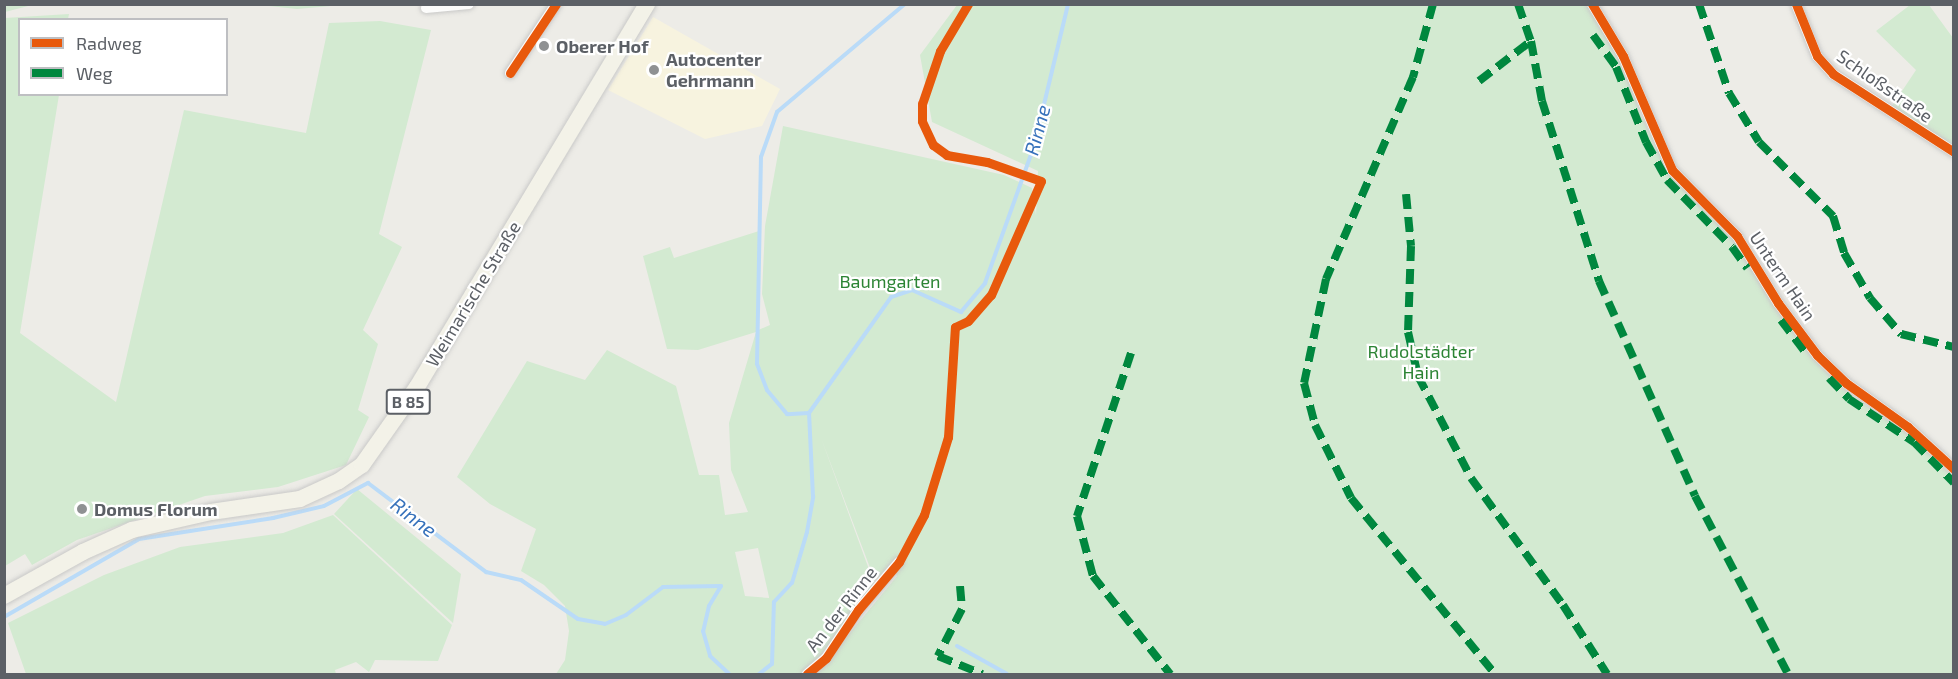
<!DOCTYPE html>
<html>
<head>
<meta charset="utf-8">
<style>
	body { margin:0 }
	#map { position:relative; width:1958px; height:679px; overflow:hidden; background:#edece7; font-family:"Exo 2",sans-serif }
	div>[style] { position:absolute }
	.commercial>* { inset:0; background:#f7f3df }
	.green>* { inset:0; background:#d3ead1 }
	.stream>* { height:4px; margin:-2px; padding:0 2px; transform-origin:2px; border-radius:2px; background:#badbf8 }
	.roads { filter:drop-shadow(0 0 2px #c9c9c8) drop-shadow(0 0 2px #c9c9c8) }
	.minor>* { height:10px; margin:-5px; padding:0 5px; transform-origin:5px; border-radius:5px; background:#fcfcfb }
	.primary>* { height:16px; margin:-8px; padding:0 8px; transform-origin:8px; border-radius:8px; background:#f3f2e8 }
	.quiet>* { height:8px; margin-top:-4px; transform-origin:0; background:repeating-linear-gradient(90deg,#00873e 0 15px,transparent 0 23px) }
	.cycleway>* { height:9px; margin:-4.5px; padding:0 4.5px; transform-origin:4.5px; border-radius:4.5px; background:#e8590c }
	.dots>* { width:16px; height:16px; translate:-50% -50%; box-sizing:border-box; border:3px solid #fff; border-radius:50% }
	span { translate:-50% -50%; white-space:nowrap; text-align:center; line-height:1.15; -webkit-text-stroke:4.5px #fff; paint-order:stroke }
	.shield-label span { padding:2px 4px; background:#fff; border:2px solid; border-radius:4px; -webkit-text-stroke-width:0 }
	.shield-label { font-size:16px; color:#5c6066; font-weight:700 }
	.poi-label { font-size:18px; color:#5c6066; font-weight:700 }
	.left { translate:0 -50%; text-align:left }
	.street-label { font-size:18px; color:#5c6066 }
	.park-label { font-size:18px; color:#2c8434 }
	.water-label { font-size:20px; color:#3772bb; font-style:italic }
	.frame { position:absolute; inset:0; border:6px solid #5c6066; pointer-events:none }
	.legend { position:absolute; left:18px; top:18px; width:210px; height:78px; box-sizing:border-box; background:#fff; border:2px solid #bebfc2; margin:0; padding:8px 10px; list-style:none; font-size:18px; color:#5c6066 }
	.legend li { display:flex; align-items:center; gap:12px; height:30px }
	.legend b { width:30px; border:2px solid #bebfc2 }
</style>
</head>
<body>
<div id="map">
	<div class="commercial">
		<i style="clip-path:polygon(653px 17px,780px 89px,762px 126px,705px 139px,608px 90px)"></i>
	</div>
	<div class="green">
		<i style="clip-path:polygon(4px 5px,5px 4px,32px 5px,5px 12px)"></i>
		<i style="clip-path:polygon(260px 5px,342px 4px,342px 5px,297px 9px)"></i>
		<i style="clip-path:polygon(evenodd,957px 5px,1589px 5px,1621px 57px,1640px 113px,1669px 173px,1744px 251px,1821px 366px,1849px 394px,1912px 437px,1953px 477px,1953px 674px,816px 674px,897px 576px,890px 565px,875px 581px,821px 438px,874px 583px,821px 655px,800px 674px,556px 674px,565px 660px,569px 631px,565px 606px,544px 585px,521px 571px,536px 529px,490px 504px,457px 477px,527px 361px,585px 380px,607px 350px,676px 386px,699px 475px,719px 475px,725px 515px,748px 512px,731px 470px,729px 423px,756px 332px,698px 350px,667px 349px,643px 256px,670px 247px,674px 258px,759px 231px,756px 331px,770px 325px,762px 294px,765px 226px,783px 126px,1004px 175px,1032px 188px,1036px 215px,1038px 171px,932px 122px,920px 55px,957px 5px,758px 548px,769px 597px,769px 598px,745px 596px,735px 552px,758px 548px)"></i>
		<i style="clip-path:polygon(1910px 5px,1929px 5px,1953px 38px,1953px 146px,1892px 106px,1916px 70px,1876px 31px)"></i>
		<i style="clip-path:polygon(69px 14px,68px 19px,20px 20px,20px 94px,59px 95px,20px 333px,116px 402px,184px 110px,306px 133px,329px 23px,380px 21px,431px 30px,379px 234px,402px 247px,363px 330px,378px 344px,358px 410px,369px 417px,346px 465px,278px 487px,205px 496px,77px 540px,32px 565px,25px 554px,5px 566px,5px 18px)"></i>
		<i style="clip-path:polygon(357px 489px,461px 574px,453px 623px,334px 514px)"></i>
		<i style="clip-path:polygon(333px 515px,452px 625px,438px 661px,375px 660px,369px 672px,356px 662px,335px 670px,336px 674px,26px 674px,8px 623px,104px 575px,180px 547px,283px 533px)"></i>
	</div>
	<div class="stream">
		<i style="left:809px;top:413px;width:22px;rotate:177deg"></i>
		<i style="left:787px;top:414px;width:31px;rotate:-130deg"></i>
		<i style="left:767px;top:390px;width:28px;rotate:-111deg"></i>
		<i style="left:757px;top:364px;width:207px;rotate:-88.9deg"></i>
		<i style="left:761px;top:157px;width:48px;rotate:-70.4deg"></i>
		<i style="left:777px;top:112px;width:167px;rotate:-40.2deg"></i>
		<i style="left:4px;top:617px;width:156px;rotate:-30deg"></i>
		<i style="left:139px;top:539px;width:136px;rotate:-8.9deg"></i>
		<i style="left:273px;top:518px;width:52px;rotate:-13.2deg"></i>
		<i style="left:324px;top:506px;width:50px;rotate:-27.6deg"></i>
		<i style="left:368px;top:483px;width:148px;rotate:37deg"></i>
		<i style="left:486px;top:572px;width:36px;rotate:13deg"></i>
		<i style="left:521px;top:580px;width:69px;rotate:34.4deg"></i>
		<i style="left:578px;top:619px;width:27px;rotate:10deg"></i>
		<i style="left:605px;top:624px;width:23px;rotate:-23deg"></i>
		<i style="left:626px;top:615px;width:46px;rotate:-37.1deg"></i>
		<i style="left:663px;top:587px;width:58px;rotate:-1deg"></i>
		<i style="left:721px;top:586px;width:23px;rotate:121deg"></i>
		<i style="left:709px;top:606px;width:26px;rotate:103deg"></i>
		<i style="left:703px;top:631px;width:26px;rotate:74deg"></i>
		<i style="left:710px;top:656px;width:26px;rotate:43deg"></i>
		<i style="left:957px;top:646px;width:57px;rotate:29.2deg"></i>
		<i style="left:759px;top:674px;width:16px;rotate:-38deg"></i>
		<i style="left:772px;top:664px;width:62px;rotate:-88.2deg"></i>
		<i style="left:774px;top:602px;width:26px;rotate:-47deg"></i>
		<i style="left:792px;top:583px;width:53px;rotate:-73.6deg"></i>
		<i style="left:807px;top:532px;width:36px;rotate:-80deg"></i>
		<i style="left:813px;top:497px;width:84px;rotate:-92.7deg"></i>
		<i style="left:809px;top:413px;width:142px;rotate:-54.7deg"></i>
		<i style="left:891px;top:297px;width:22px;rotate:-18deg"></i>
		<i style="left:912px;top:290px;width:54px;rotate:24.2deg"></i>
		<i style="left:961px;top:312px;width:38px;rotate:-50deg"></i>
		<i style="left:985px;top:283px;width:145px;rotate:-70.3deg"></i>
		<i style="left:1034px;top:146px;width:146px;rotate:-76.5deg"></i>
	</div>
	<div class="roads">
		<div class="minor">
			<i style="left:1592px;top:4px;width:61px;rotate:59.2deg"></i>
			<i style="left:1623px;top:56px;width:124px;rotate:66.7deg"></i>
			<i style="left:1672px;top:170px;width:93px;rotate:45.4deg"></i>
			<i style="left:1737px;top:236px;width:79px;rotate:58.5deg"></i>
			<i style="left:1778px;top:303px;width:65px;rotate:53.1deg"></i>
			<i style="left:1817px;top:355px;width:40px;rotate:44deg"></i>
			<i style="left:1846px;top:383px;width:76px;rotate:35.4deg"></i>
			<i style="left:1908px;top:427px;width:62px;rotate:42.4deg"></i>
			<i style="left:1796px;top:4px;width:56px;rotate:68deg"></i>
			<i style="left:1817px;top:56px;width:24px;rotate:48deg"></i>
			<i style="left:1833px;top:74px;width:144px;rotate:32.8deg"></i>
			<i style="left:426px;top:8px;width:43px;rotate:-5.3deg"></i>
			<i style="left:510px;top:73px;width:83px;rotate:-56.3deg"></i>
			<i style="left:807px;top:674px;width:25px;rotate:-40deg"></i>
			<i style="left:826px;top:658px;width:58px;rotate:-56.3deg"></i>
			<i style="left:858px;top:610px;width:63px;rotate:-49.5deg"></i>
		</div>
		<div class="primary">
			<i style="left:4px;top:596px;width:90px;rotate:-29.1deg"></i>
			<i style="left:83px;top:552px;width:54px;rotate:-24.2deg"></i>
			<i style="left:132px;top:530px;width:81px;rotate:-12.8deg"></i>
			<i style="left:211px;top:512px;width:90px;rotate:-8.3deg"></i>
			<i style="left:300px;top:499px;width:43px;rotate:-24.8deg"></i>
			<i style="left:339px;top:481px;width:28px;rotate:-35deg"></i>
			<i style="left:362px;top:465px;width:95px;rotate:-54.8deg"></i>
			<i style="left:417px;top:387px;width:447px;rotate:-59deg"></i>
		</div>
	</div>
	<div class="quiet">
		<i style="left:1433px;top:4px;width:76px;rotate:105.3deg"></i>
		<i style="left:1413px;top:77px;width:220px;rotate:113.3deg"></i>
		<i style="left:1326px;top:279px;width:106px;rotate:101.9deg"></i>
		<i style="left:1304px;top:383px;width:43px;rotate:75.3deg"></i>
		<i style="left:1315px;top:425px;width:81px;rotate:63.7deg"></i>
		<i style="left:1351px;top:498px;width:227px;rotate:50.7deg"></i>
		<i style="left:1518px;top:4px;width:39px;rotate:71deg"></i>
		<i style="left:1531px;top:41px;width:61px;rotate:79.6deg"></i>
		<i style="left:1542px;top:101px;width:189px;rotate:72.4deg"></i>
		<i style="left:1599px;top:281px;width:235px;rotate:65.9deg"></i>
		<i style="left:1695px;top:496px;width:201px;rotate:62.4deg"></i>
		<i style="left:1699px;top:4px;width:94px;rotate:71.4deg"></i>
		<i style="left:1729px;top:93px;width:57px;rotate:58.5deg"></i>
		<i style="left:1759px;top:142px;width:105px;rotate:45deg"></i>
		<i style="left:1833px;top:216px;width:39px;rotate:73deg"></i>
		<i style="left:1844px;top:253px;width:52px;rotate:60deg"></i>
		<i style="left:1870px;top:298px;width:48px;rotate:49.3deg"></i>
		<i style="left:1901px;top:334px;width:55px;rotate:13.8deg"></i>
		<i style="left:1593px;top:35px;width:39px;rotate:54deg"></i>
		<i style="left:1616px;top:67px;width:81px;rotate:68.2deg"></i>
		<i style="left:1646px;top:142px;width:43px;rotate:61.1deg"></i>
		<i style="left:1667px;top:180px;width:93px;rotate:45.9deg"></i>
		<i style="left:1732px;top:247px;width:26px;rotate:54deg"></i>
		<i style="left:1479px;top:81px;width:66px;rotate:-37.6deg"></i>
		<i style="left:1406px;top:194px;width:52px;rotate:84.5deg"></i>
		<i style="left:1411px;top:246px;width:86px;rotate:92deg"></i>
		<i style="left:1408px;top:332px;width:45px;rotate:77.2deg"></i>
		<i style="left:1418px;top:376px;width:115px;rotate:62.5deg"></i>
		<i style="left:1471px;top:478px;width:157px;rotate:54.1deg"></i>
		<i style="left:1563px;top:605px;width:82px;rotate:57.5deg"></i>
		<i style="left:1781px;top:320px;width:39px;rotate:53deg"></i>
		<i style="left:1131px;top:353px;width:172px;rotate:108.3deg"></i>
		<i style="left:1077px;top:516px;width:62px;rotate:75.1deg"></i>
		<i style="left:1093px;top:576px;width:125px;rotate:51.8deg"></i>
		<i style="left:1829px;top:378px;width:29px;rotate:46deg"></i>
		<i style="left:1849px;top:399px;width:78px;rotate:33.5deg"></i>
		<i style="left:1914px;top:442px;width:57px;rotate:45.7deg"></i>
		<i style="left:960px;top:586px;width:23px;rotate:85deg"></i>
		<i style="left:962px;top:609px;width:53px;rotate:117.1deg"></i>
		<i style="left:938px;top:656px;width:48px;rotate:22.2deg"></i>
	</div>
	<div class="cycleway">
		<i style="left:1592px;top:4px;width:61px;rotate:59.2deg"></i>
		<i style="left:1623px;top:56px;width:124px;rotate:66.7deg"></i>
		<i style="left:1672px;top:170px;width:93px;rotate:45.4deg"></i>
		<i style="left:1737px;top:236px;width:79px;rotate:58.5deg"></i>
		<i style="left:1778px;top:303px;width:65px;rotate:53.1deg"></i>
		<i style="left:1817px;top:355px;width:40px;rotate:44deg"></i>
		<i style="left:1846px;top:383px;width:76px;rotate:35.4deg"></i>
		<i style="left:1908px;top:427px;width:62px;rotate:42.4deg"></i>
		<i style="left:1796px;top:4px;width:56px;rotate:68deg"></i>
		<i style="left:1817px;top:56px;width:24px;rotate:48deg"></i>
		<i style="left:1833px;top:74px;width:144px;rotate:32.8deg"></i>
		<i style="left:510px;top:73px;width:83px;rotate:-56.3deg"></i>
		<i style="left:807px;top:674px;width:25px;rotate:-40deg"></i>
		<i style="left:826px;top:658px;width:58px;rotate:-56.3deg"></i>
		<i style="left:858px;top:610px;width:63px;rotate:-49.5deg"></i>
		<i style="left:899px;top:562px;width:53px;rotate:-62deg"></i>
		<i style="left:924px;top:515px;width:82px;rotate:-72.9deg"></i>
		<i style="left:948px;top:437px;width:110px;rotate:-86.4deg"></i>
		<i style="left:955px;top:327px;width:14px;rotate:-25deg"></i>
		<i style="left:968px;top:321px;width:35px;rotate:-49deg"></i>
		<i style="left:991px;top:295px;width:124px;rotate:-66.3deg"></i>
		<i style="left:1041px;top:181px;width:57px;rotate:-160.6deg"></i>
		<i style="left:987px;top:162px;width:41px;rotate:-170.1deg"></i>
		<i style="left:947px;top:155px;width:17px;rotate:-144deg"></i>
		<i style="left:933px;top:145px;width:26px;rotate:-115deg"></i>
		<i style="left:922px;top:121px;width:17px;rotate:-90deg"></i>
		<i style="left:922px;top:104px;width:56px;rotate:-71.2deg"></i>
		<i style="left:940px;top:51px;width:55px;rotate:-59.2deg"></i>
	</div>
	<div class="dots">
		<i style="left:544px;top:46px;background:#8f9193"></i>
		<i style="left:654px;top:70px;background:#8f9193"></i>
		<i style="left:82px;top:509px;background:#8f9193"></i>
	</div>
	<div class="shield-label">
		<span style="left:408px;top:402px">B 85</span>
	</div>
	<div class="poi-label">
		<span class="left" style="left:556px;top:46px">Oberer Hof</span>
		<span class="left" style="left:666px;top:70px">Autocenter<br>Gehrmann</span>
		<span class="left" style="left:94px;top:509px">Domus Florum</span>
	</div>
	<div class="street-label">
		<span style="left:1885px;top:86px;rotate:35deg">Schloßstraße</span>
		<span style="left:1783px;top:276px;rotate:56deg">Unterm Hain</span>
		<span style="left:473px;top:294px;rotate:-59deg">Weimarische Straße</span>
		<span style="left:841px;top:609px;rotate:-52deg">An der Rinne</span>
	</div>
	<div class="park-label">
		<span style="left:890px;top:281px">Baumgarten</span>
		<span style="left:1421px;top:362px">Rudolstädter<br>Hain</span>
	</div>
	<div class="water-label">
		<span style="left:1037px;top:130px;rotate:-75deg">Rinne</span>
		<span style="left:414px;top:517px;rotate:37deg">Rinne</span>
	</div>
	<div class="frame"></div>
	<ul class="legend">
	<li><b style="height:8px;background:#e8590c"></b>Radweg</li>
	<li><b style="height:8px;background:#00873e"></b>Weg</li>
	</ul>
</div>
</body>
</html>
